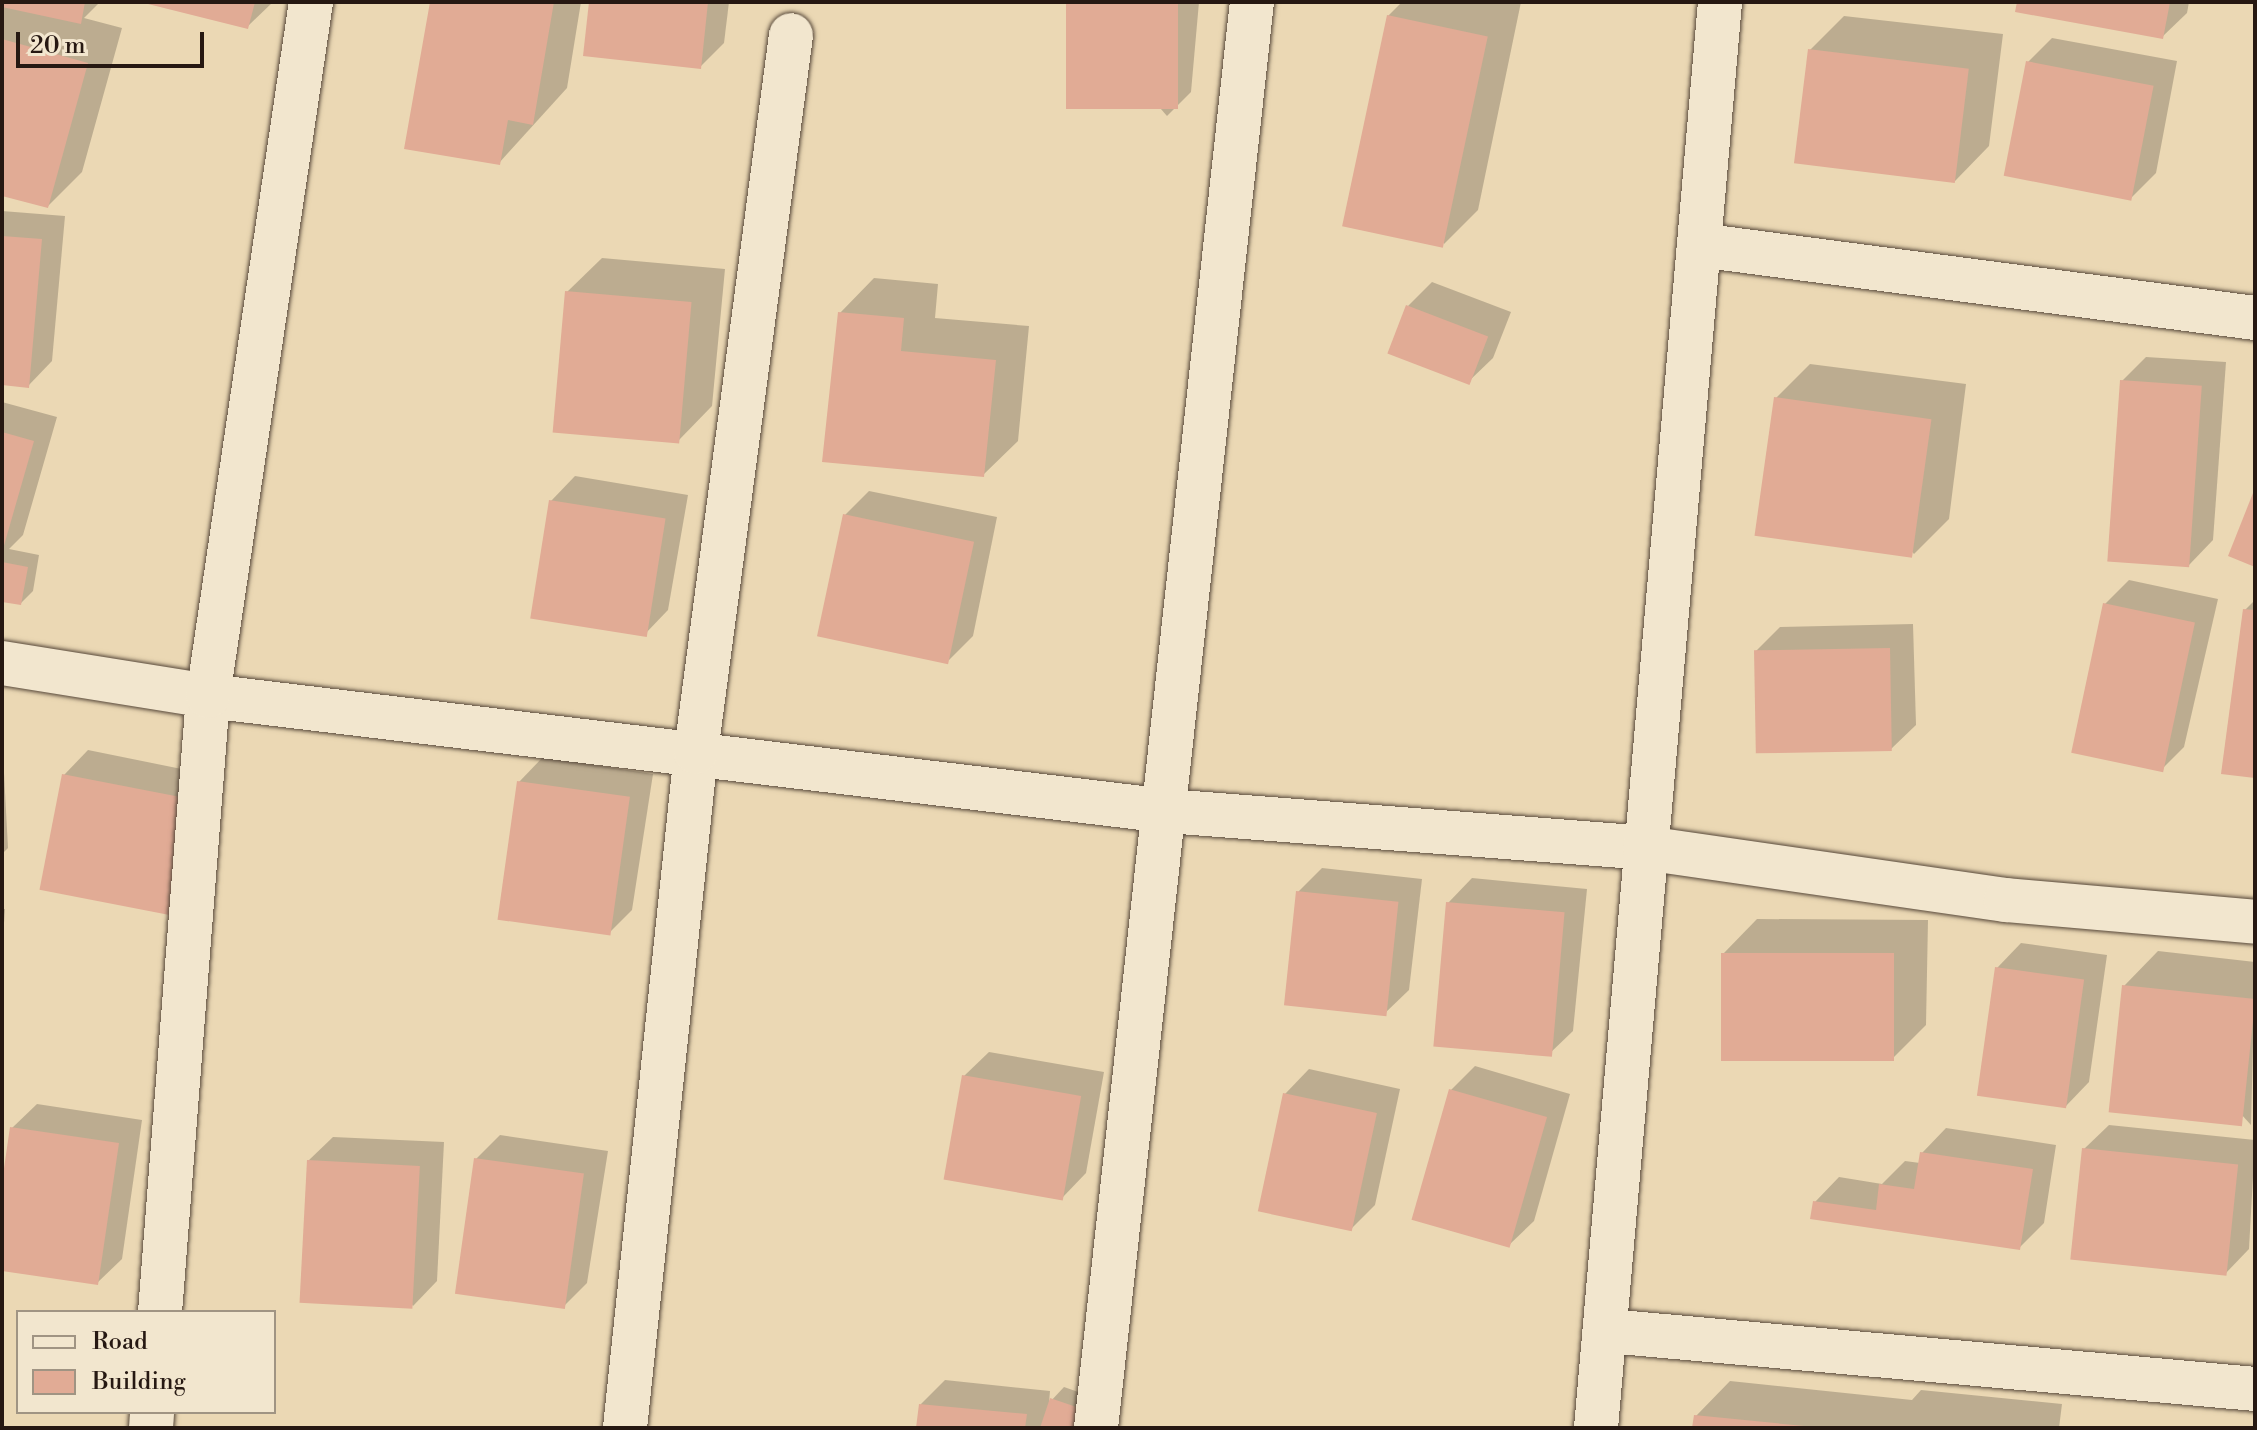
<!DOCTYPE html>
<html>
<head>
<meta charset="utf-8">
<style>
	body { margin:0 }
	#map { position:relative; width:2257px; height:1430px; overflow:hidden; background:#ebd8b4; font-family:"Libre Bodoni",serif }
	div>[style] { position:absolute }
	.shadow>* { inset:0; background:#0003 }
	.building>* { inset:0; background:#e1ab95; transform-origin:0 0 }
	.roads { filter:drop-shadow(0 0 2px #57483a) drop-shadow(0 0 2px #57483a) }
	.minor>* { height:44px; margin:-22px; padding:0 22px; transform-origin:22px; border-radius:22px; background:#f2e6ce }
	span { translate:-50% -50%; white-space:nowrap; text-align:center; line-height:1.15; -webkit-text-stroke:8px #f2e6ce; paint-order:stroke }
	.frame { position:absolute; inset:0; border:4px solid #261812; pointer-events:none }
	.legend { position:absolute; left:16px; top:1310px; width:260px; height:104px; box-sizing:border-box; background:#f2e6ce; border:2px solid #a09483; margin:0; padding:10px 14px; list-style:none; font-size:24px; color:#261812 }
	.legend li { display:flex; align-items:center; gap:16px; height:40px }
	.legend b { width:40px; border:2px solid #a09483 }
	.scale { position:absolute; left:16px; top:32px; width:188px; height:36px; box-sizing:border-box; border:4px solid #261812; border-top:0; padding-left:10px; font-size:24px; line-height:28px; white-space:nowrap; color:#261812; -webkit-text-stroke:6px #f2e6ce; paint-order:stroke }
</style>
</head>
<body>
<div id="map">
	<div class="shadow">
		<i style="clip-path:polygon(2px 2px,100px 2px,84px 18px,122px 28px,82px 172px,48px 206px,2px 194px)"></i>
		<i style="clip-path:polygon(144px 2px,273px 2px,247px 27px)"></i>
		<i style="clip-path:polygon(432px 2px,581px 2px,567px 88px,499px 163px)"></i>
		<i style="clip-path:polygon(591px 2px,729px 2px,724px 43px,700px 67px)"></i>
		<i style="clip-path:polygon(1068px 2px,1199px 2px,1191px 92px,1167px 116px)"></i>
		<i style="clip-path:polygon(1402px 2px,1521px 2px,1478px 210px,1444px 244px,1388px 16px)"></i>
		<i style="clip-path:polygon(2019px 2px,2189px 2px,2187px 13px,2162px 37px)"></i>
		<i style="clip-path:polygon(1844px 16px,2003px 34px,1989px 146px,1955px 181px,1810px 50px)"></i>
		<i style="clip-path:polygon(2052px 38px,2177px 61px,2156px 173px,2131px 198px,2028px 62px)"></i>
		<i style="clip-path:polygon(2px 211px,65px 216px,52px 361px,28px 386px,2px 383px)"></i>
		<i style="clip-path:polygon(602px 258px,725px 269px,712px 406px,678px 441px,567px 292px)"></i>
		<i style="clip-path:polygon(874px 278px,938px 284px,935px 318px,1029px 326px,1018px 441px,983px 475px,840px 313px)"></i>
		<i style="clip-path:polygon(1432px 282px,1511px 312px,1493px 358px,1468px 382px,1408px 306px)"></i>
		<i style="clip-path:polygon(2146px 357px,2226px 362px,2213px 540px,2189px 565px,2122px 381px)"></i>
		<i style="clip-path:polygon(1810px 364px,1966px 384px,1949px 519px,1914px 554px,1776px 398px)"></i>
		<i style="clip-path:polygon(2px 402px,57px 417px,23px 535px,9px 549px,39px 555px,33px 591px,21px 603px,2px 600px)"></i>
		<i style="clip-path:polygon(575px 476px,688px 495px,668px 610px,644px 635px,551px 501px)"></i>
		<i style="clip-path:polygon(869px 491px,997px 517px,973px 636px,949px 660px,845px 515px)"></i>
		<i style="clip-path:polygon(2129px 580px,2218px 599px,2184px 747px,2160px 771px,2105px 604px)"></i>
		<i style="clip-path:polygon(2255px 600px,2255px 776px,2245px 610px)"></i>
		<i style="clip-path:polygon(1913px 624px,1916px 725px,1891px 749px,1756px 651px,1780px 627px)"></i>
		<i style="clip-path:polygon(2px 735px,8px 848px,2px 854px)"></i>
		<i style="clip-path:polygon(88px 750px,221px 777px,41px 888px,64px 775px)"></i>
		<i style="clip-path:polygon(543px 757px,653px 774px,632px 910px,608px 934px,519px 782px)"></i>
		<i style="clip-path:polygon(1322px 868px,1422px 879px,1409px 990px,1384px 1014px,1298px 892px)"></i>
		<i style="clip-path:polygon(1472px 878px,1587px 889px,1573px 1031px,1548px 1055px,1448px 903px)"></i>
		<i style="clip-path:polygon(2px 909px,5px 909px,2px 952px)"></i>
		<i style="clip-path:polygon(1757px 919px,1928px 920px,1926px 1025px,1891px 1060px,1723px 954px)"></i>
		<i style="clip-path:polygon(2021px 943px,2107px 955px,2089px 1082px,2065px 1107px,1997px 968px)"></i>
		<i style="clip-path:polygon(2158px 951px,2255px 962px,2251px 1125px,2124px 986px)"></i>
		<i style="clip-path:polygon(989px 1052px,1104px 1072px,1086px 1173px,1062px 1198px,964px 1076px)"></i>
		<i style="clip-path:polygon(1475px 1066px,1570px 1094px,1534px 1221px,1509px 1245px,1451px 1090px)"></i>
		<i style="clip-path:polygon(1309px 1069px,1400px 1089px,1375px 1205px,1351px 1229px,1285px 1094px)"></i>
		<i style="clip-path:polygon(37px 1104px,142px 1120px,122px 1259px,97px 1283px,2px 1269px,2px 1196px,12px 1128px)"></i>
		<i style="clip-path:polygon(2109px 1125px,2255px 1140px,2249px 1249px,2225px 1274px,2084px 1149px)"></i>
		<i style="clip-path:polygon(1946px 1128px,2056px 1145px,2044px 1223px,2019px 1248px,1815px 1202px,1839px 1177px,1882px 1184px,1905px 1161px,1920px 1163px,1922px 1153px)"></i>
		<i style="clip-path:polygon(500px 1135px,608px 1151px,587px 1283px,563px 1307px,476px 1159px)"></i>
		<i style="clip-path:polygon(333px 1137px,444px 1142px,437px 1281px,413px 1306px,308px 1161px)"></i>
		<i style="clip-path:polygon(945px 1380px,1050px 1391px,1049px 1403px,1064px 1387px,1104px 1401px,1095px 1428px,918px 1428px,921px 1404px)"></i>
		<i style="clip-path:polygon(1730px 1381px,1912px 1400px,1921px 1390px,2062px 1404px,2059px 1428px,1694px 1428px,1696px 1416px)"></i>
	</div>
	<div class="building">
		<i style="clip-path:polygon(2px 2px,85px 2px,81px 24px,2px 7px)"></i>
		<i style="clip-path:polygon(140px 2px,255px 2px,248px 29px)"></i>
		<i style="clip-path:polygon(430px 2px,554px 2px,533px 125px,508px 120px,500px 165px,404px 149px)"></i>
		<i style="clip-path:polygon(589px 2px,708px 2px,701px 69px,583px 56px)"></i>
		<i style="left:1066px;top:2px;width:112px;height:107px"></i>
		<i style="clip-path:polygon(2017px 2px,2170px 2px,2163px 39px,2015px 12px)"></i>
		<i style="left:1387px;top:15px;width:103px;height:216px;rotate:12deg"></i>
		<i style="clip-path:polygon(2px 39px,88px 63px,48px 208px,2px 196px)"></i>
		<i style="left:1808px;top:49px;width:162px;height:115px;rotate:7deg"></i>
		<i style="left:2026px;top:61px;width:130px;height:117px;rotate:11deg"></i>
		<i style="clip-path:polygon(2px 236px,42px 239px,29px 388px,2px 385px)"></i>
		<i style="left:565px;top:291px;width:127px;height:142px;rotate:5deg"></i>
		<i style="left:1406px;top:305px;width:88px;height:52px;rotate:21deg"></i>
		<i style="clip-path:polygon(838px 312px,904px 318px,901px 351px,996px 360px,984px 477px,822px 462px)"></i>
		<i style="left:2120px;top:380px;width:82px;height:182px;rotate:4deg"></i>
		<i style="left:1774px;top:397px;width:159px;height:140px;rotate:8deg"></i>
		<i style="clip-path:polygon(2px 432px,34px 441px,3px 549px,2px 549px)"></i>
		<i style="clip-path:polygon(2255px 488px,2255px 567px,2228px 556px)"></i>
		<i style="left:549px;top:500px;width:118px;height:120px;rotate:9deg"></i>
		<i style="left:843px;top:514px;width:134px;height:125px;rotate:12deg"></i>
		<i style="clip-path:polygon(2px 562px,28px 567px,21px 605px,2px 602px)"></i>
		<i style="left:2103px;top:603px;width:94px;height:153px;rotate:12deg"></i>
		<i style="clip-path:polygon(2243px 609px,2255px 610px,2255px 778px,2221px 774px)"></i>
		<i style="left:1890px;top:648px;width:103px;height:136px;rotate:89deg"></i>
		<i style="left:62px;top:774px;width:139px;height:118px;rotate:11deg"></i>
		<i style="left:517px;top:781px;width:114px;height:140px;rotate:8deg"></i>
		<i style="left:1296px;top:891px;width:103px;height:115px;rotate:6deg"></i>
		<i style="left:1446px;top:902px;width:119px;height:145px;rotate:5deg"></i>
		<i style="left:1721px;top:953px;width:173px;height:108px"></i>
		<i style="left:1995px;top:967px;width:90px;height:130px;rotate:8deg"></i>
		<i style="left:2122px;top:985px;width:134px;height:128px;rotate:6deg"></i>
		<i style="left:962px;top:1075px;width:121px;height:106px;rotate:10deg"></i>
		<i style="left:1449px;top:1089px;width:102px;height:136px;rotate:16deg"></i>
		<i style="left:1283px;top:1093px;width:96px;height:121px;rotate:12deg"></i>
		<i style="clip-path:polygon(10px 1127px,119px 1143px,98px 1285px,2px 1271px,2px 1182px)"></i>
		<i style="left:2082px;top:1148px;width:157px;height:112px;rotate:6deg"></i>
		<i style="clip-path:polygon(1920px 1152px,2033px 1169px,2020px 1250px,1810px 1219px,1813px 1201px,1876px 1210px,1879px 1184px,1914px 1189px)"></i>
		<i style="left:474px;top:1158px;width:111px;height:137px;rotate:8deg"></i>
		<i style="left:307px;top:1160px;width:113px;height:143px;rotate:3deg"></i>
		<i style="clip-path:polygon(1050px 1398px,1094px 1413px,1088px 1428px,1040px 1428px)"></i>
		<i style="clip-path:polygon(919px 1404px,1027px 1414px,1025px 1428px,916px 1428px)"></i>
		<i style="clip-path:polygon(1694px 1415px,1804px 1426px,1804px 1428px,1692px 1428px)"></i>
	</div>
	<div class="roads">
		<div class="minor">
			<i style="left:1699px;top:245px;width:561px;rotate:7.48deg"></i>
			<i style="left:2px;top:663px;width:209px;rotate:9.1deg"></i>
			<i style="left:208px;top:696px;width:966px;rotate:6.84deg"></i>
			<i style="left:1167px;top:811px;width:479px;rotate:4.4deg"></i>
			<i style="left:1645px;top:848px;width:365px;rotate:8.2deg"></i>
			<i style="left:2006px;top:900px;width:250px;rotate:5deg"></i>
			<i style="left:160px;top:1312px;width:618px;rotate:-85.54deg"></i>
			<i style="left:208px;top:696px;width:702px;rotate:-81.56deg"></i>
			<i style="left:1608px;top:1331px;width:650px;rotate:5.12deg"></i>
			<i style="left:151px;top:1428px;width:16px;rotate:-86deg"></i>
			<i style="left:625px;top:1428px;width:680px;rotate:-84deg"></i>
			<i style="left:696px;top:752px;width:723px;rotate:-82.45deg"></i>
			<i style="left:1096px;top:1428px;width:1435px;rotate:-83.76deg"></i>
			<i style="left:1596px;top:1428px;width:1431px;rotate:-85.03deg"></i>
		</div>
	</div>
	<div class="frame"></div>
	<ul class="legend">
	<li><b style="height:10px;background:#f2e6ce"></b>Road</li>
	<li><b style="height:22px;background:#e1ab95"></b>Building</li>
	</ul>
	<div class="scale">20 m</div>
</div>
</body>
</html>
